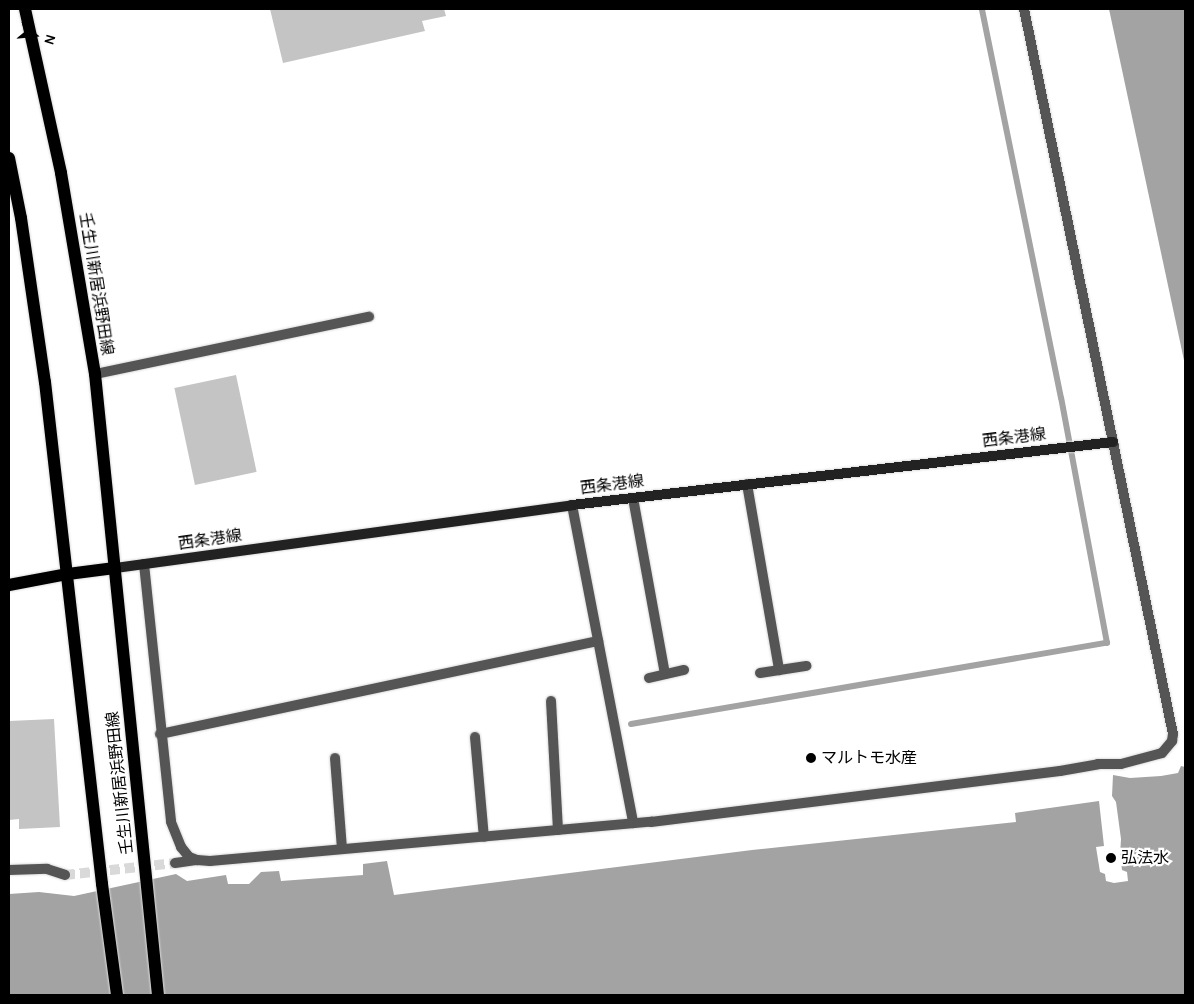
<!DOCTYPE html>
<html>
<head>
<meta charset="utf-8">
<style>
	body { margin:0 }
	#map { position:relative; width:1194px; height:1004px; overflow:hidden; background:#fff; font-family:Karla,"Noto Sans JP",sans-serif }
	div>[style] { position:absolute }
	.water>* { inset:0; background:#a3a3a3 }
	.stream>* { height:6px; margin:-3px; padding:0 3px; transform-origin:3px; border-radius:3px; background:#a3a3a3 }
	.building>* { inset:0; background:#c4c4c4; transform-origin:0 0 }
	.minor-tunnel>* { height:10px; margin-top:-5px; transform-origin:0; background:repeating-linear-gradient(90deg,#d9d9d9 0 10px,transparent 0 15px) }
	.roads { filter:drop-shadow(0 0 1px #dbdbdb) drop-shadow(0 0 1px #dbdbdb) }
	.minor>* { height:10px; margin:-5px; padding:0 5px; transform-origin:5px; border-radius:5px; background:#555 }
	.tertiary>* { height:10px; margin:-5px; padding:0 5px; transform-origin:5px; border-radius:5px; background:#555 }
	.secondary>* { height:10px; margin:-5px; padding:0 5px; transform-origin:5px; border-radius:5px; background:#222 }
	.primary>* { height:12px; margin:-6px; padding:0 6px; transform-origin:6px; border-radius:6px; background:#000 }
	.dots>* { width:14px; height:14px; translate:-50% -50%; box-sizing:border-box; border:2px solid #fff; border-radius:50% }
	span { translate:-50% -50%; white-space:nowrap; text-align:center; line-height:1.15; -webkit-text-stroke:4.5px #fff; paint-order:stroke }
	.street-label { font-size:16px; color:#000 }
	.poi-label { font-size:16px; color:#000 }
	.left { translate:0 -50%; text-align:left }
	.frame { position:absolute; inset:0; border:10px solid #000; pointer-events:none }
	.north { position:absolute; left:10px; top:10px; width:50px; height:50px; -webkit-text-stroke:4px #fff; paint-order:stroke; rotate:107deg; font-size:14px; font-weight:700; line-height:20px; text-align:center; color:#000 }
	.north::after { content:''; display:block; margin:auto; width:18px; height:22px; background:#000; clip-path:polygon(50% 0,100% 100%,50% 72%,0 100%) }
</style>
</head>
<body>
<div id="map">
	<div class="water">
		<i style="clip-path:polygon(1109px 9px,1185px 9px,1185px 365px)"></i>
		<i style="clip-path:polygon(1181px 766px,1185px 767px,1185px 995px,9px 995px,9px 894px,39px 892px,74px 896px,176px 874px,187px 881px,226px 875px,228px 884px,249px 884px,261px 872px,279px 871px,281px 881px,363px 875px,363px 864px,387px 861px,394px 895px,752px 850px,1016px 822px,1015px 813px,1099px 801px,1104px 846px,1096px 847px,1100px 872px,1105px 874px,1106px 881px,1114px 883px,1128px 881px,1127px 872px,1122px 870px,1120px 855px,1121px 839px,1116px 802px,1112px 796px,1113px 775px,1130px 778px,1161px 776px,1178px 773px)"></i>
	</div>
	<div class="stream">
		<i style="left:631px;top:724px;width:483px;rotate:-9.7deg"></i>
		<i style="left:1107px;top:643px;width:249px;rotate:-100.6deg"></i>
		<i style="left:1061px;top:398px;width:397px;rotate:-101.5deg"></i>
	</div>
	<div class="building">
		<i style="clip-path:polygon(270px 9px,444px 9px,446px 16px,422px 21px,425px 31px,283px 63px)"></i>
		<i style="left:236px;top:375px;width:99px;height:63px;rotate:78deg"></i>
		<i style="clip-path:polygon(54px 719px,60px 827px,19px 829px,19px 819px,9px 820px,9px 721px)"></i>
	</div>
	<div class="minor-tunnel">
		<i style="left:65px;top:875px;width:111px;rotate:-6.2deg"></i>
	</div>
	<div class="roads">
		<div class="minor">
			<i style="left:95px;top:374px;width:280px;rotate:-11.8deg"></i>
			<i style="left:747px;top:484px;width:189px;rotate:80.2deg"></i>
			<i style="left:633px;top:498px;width:179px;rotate:79.7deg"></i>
			<i style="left:572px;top:505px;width:324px;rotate:79.1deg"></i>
			<i style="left:144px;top:564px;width:259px;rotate:84deg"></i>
			<i style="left:171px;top:822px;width:27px;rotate:68deg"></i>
			<i style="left:181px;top:847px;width:13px;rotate:51deg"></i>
			<i style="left:189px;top:857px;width:9px;rotate:21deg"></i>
			<i style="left:197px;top:860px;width:13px;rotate:4deg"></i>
			<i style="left:210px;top:861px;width:443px;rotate:-5.1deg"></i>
			<i style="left:651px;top:822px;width:412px;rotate:-7.1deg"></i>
			<i style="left:1060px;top:771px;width:39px;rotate:-10deg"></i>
			<i style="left:1098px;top:764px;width:23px"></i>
			<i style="left:1121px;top:764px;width:42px;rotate:-15deg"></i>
			<i style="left:1162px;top:753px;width:16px;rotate:-50deg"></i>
			<i style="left:1172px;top:741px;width:7px;rotate:-82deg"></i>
			<i style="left:760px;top:673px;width:47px;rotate:-8.7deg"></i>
			<i style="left:649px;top:678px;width:36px;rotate:-13deg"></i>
			<i style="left:551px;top:701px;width:129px;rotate:86.9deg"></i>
			<i style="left:160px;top:734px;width:448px;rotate:-12deg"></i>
			<i style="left:475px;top:737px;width:100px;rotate:84.9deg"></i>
			<i style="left:335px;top:758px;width:91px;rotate:85.6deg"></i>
			<i style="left:175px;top:863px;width:21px;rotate:-8deg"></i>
			<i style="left:9px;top:870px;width:38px;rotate:-2deg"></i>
			<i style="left:47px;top:869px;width:19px;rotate:18deg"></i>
		</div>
		<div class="tertiary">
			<i style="left:1024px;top:9px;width:740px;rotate:78.39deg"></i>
		</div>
		<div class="secondary">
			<i style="left:115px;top:568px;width:461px;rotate:-7.8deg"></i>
			<i style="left:572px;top:505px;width:545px;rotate:-6.64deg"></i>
		</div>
		<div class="primary">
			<i style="left:25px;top:9px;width:168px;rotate:77.6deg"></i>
			<i style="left:61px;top:173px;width:204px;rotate:80.4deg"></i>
			<i style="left:95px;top:374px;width:624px;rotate:84.21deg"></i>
			<i style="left:9px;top:158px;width:61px;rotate:78.7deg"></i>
			<i style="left:21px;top:218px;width:166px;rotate:81.7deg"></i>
			<i style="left:45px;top:382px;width:505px;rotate:83.52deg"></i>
			<i style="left:102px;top:884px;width:112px;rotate:82.3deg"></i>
			<i style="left:9px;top:585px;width:60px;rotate:-10.6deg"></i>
			<i style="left:68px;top:574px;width:47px;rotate:-7.3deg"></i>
		</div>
	</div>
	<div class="dots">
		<i style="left:811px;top:758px;background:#000"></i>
		<i style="left:1111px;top:858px;background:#000"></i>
	</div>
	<div class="street-label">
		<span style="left:96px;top:284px;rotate:81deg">壬生川新居浜野田線</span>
		<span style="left:1014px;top:438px;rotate:-7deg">西条港線</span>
		<span style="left:612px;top:485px;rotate:-7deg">西条港線</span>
		<span style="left:210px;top:540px;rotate:-8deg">西条港線</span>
		<span style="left:120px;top:783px;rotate:-96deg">壬生川新居浜野田線</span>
	</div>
	<div class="poi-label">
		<span class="left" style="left:821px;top:758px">マルトモ水産</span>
		<span class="left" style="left:1121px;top:858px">弘法水</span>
	</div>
	<div class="frame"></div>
	<div class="north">N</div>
</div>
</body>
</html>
